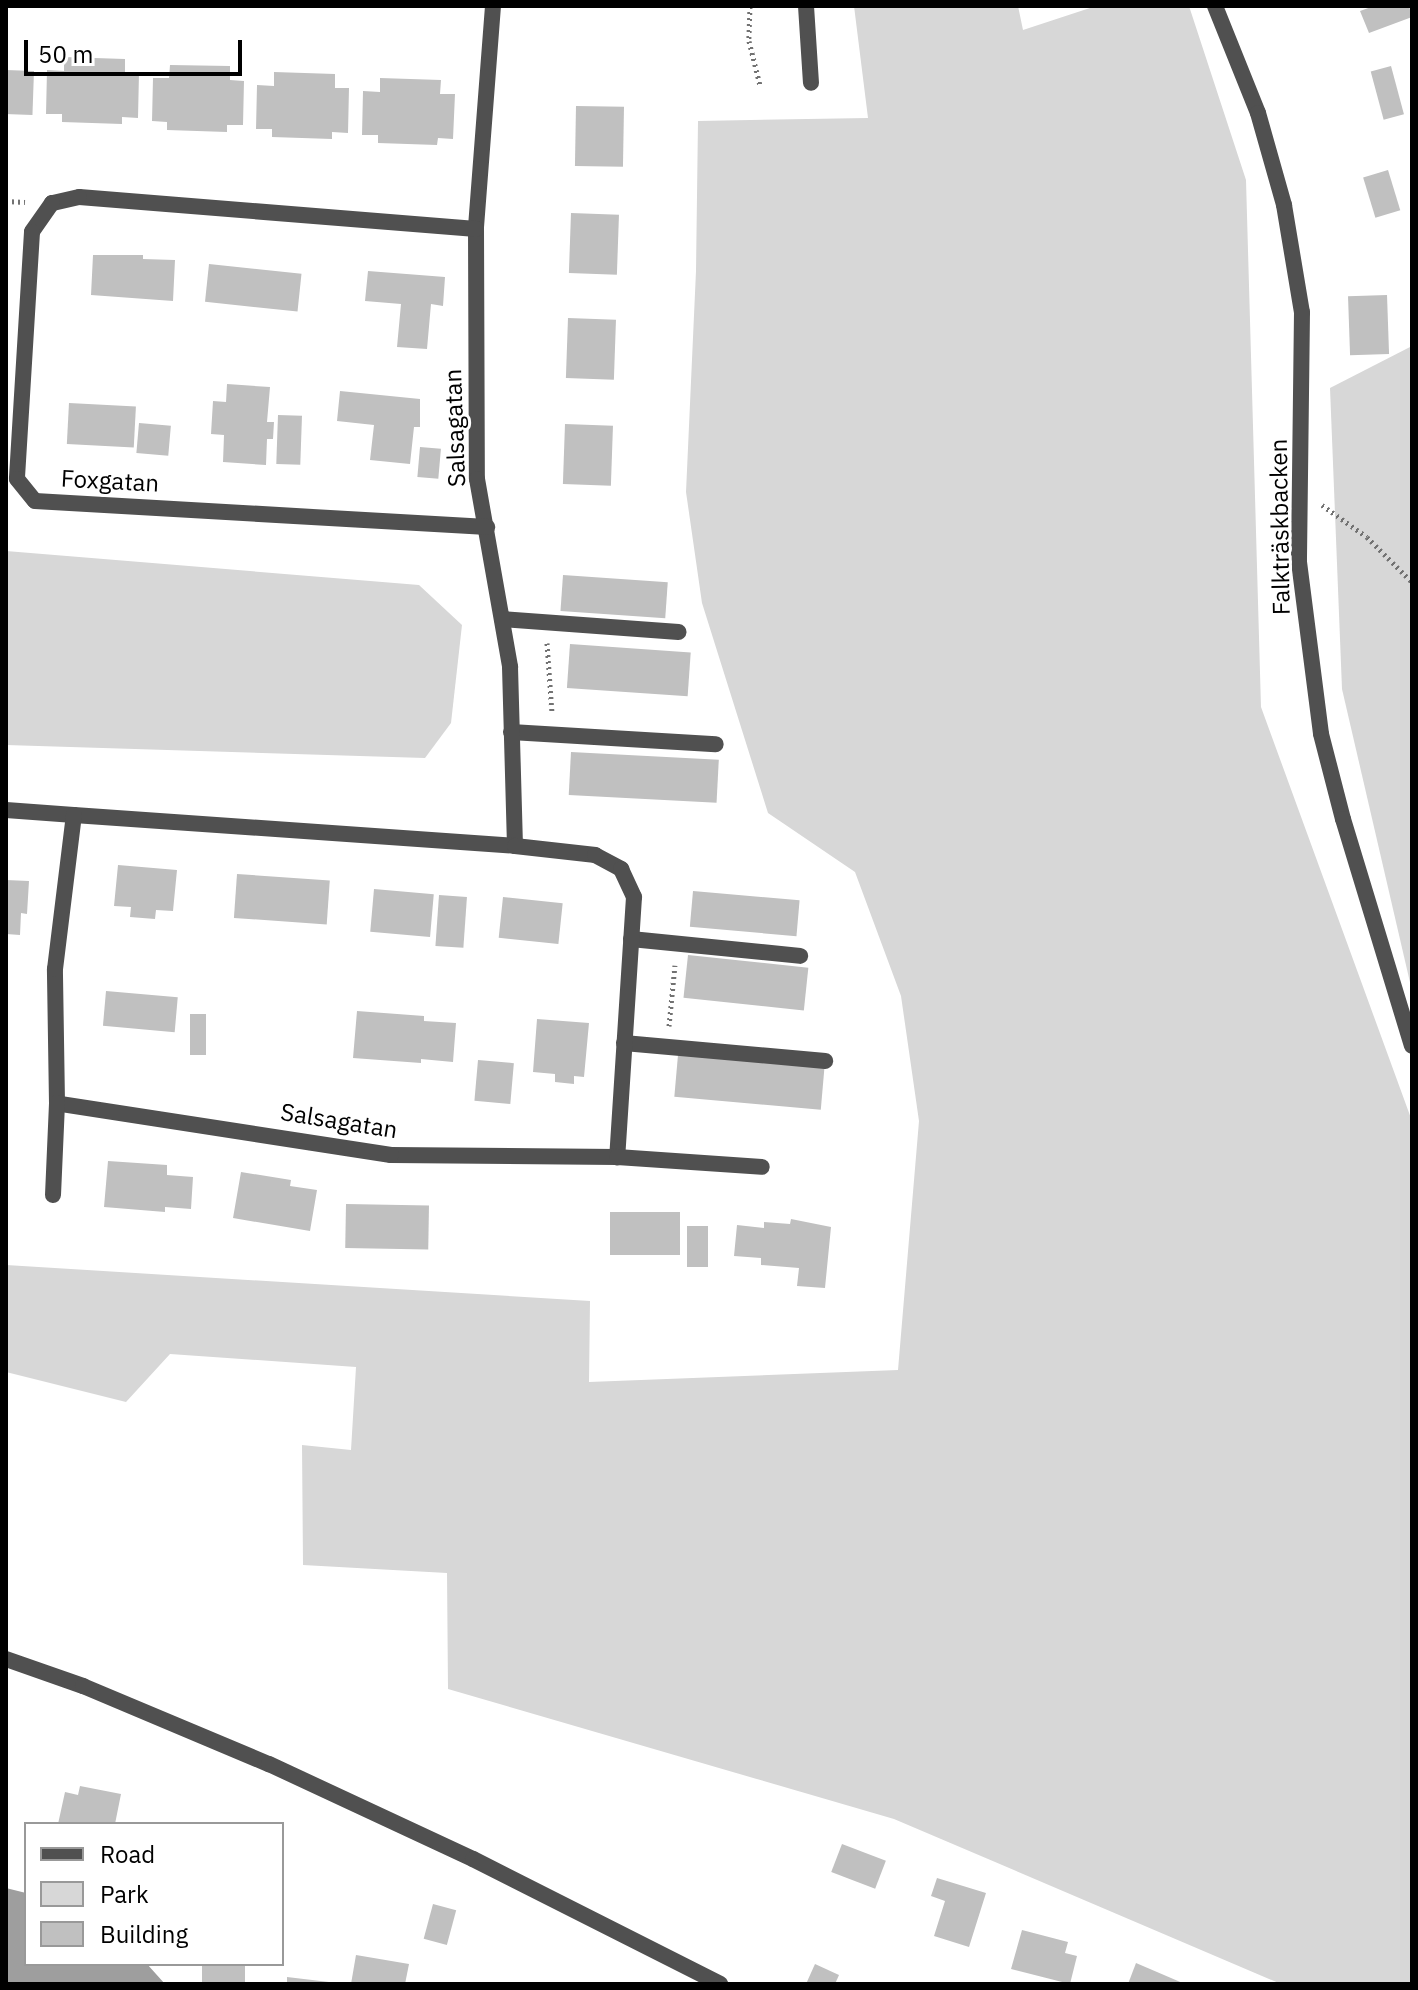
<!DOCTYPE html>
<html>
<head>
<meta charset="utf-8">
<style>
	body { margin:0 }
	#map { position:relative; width:1418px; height:1990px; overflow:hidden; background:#fff; font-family:"IBM Plex Sans",sans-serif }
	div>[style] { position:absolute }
	.green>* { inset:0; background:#d7d7d7 }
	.water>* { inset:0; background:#9e9e9e }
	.building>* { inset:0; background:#c0c0c0; transform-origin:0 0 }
	.path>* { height:5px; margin-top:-2.5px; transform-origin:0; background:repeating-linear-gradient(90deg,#727272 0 2px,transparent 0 6px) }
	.service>* { height:16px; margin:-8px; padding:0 8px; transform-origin:8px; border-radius:8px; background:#505050 }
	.minor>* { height:16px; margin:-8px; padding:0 8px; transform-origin:8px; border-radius:8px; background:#505050 }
	.tertiary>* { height:16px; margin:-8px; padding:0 8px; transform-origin:8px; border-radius:8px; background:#505050 }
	span { translate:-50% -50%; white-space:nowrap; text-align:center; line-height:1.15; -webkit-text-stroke:6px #fff; paint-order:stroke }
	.street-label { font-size:24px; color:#000 }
	.frame { position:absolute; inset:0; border:8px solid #000; pointer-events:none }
	.legend { position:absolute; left:24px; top:1822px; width:260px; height:144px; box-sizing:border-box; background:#fff; border:2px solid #999; margin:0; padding:10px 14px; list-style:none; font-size:24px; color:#000 }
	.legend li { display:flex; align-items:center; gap:16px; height:40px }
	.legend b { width:40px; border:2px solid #999 }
	.scale { position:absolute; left:24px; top:40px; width:218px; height:36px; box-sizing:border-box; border:4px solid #000; border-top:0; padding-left:10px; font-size:24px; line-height:28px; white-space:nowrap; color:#000; -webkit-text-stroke:6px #fff; paint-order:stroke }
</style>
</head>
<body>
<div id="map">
	<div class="green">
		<i style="clip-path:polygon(854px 6px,1018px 6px,1023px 30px,1096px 6px,1189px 6px,1246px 180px,1261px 707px,1412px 1121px,1412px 1984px,1281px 1984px,894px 1819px,448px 1689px,447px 1573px,303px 1565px,302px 1445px,351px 1450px,356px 1367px,170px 1354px,126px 1402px,6px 1372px,6px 1265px,590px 1301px,589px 1382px,898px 1370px,919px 1121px,901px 996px,855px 872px,768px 813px,702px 603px,686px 492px,696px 271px,698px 121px,868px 118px)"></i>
		<i style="clip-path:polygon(1412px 346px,1412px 991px,1342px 689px,1330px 388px)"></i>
		<i style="clip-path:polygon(6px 551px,419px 585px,462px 625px,451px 723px,425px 758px,6px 745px)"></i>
	</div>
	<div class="water">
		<i style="clip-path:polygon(6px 1888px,26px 1893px,26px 1964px,147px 1964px,165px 1984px,6px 1984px)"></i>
	</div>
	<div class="building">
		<i style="clip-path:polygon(1374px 6px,1409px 6px,1412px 17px,1369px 33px,1360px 11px)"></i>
		<i style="clip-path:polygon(64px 57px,125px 59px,125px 73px,139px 73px,138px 118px,122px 117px,122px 124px,62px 122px,62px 114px,46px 114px,47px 70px,64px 71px)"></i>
		<i style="clip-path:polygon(170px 65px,230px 66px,230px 80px,244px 81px,243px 125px,227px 125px,227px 132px,167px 130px,167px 122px,152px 121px,153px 78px,169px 78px)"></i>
		<i style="left:1391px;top:66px;width:50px;height:21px;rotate:75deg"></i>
		<i style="left:6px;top:70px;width:28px;height:44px;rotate:2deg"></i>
		<i style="clip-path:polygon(274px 72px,335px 74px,335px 88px,349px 88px,348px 133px,332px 132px,332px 139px,272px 137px,272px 129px,256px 129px,257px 85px,274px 86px)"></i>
		<i style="clip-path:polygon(380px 78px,441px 80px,440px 94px,455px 94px,453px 139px,438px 138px,437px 145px,378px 143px,378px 135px,362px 135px,363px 91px,380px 92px)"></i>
		<i style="left:576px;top:106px;width:48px;height:60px;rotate:1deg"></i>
		<i style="left:1388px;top:170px;width:42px;height:26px;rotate:73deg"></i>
		<i style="left:571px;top:213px;width:48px;height:60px;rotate:2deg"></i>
		<i style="clip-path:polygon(93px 255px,143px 255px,143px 259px,175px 260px,173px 301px,91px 295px)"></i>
		<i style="left:209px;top:264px;width:93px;height:38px;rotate:6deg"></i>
		<i style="clip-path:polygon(368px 271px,445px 277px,443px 306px,431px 304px,427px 349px,397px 347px,401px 304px,365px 301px)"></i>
		<i style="left:1387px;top:295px;width:59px;height:39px;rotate:88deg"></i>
		<i style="left:568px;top:318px;width:48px;height:60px;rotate:2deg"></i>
		<i style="clip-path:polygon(227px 384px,270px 387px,267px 422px,274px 422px,273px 439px,267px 439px,266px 465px,223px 462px,224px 435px,211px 434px,213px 401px,226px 402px)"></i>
		<i style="clip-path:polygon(340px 391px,420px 399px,420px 427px,414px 427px,410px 464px,370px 460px,374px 425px,337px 421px)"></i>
		<i style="left:69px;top:403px;width:67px;height:41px;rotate:3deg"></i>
		<i style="left:278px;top:415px;width:24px;height:49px;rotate:2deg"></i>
		<i style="left:139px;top:423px;width:32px;height:30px;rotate:5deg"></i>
		<i style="left:565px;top:424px;width:48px;height:60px;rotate:2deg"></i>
		<i style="left:420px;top:447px;width:21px;height:30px;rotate:5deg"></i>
		<i style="left:563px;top:575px;width:105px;height:36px;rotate:4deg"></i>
		<i style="left:570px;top:644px;width:121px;height:44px;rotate:4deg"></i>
		<i style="left:571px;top:752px;width:148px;height:43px;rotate:3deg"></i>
		<i style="clip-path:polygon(118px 865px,177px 870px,173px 911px,156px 910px,155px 919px,130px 917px,131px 907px,114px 906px)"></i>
		<i style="left:237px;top:874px;width:93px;height:44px;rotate:4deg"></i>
		<i style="clip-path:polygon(6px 880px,29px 881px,27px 914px,21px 913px,20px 935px,6px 934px)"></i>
		<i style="left:374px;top:889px;width:60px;height:43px;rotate:5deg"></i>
		<i style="left:693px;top:891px;width:107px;height:36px;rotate:5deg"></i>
		<i style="left:439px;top:895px;width:28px;height:51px;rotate:4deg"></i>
		<i style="left:503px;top:897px;width:60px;height:41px;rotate:6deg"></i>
		<i style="left:688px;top:955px;width:121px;height:43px;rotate:6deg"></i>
		<i style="left:106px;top:991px;width:72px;height:35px;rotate:5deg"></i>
		<i style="clip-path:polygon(357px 1011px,424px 1016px,424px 1021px,456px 1023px,453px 1062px,421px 1059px,421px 1063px,353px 1058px)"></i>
		<i style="left:190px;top:1014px;width:16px;height:41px"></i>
		<i style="clip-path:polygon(537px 1019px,589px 1023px,584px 1077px,574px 1076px,574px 1084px,555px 1082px,555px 1074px,533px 1072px)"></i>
		<i style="left:678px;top:1055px;width:147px;height:42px;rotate:5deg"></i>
		<i style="left:478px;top:1060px;width:36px;height:41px;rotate:5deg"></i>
		<i style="clip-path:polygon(108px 1161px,167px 1165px,167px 1175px,193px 1177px,191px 1209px,165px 1207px,165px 1212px,104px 1207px)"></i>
		<i style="clip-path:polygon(241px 1172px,291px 1180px,290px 1186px,317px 1190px,310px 1231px,233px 1218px)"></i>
		<i style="left:346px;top:1204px;width:83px;height:44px;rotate:1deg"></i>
		<i style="left:610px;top:1212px;width:70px;height:43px"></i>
		<i style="clip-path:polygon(791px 1219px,831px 1227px,825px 1288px,797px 1286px,799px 1268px,761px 1265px,761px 1258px,734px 1256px,737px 1225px,764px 1228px,764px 1222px,790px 1224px)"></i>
		<i style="left:687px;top:1226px;width:21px;height:41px"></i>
		<i style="clip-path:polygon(80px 1786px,121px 1794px,115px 1824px,58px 1824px,65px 1792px,78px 1795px)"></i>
		<i style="left:842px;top:1844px;width:47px;height:30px;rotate:21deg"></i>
		<i style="clip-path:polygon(937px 1878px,986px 1893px,969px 1947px,934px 1936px,945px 1901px,931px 1896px)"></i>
		<i style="left:433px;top:1904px;width:24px;height:36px;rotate:15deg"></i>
		<i style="clip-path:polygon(1022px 1930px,1068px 1942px,1065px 1953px,1077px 1956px,1070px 1984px,1011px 1969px)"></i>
		<i style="clip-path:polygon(356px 1955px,409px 1964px,405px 1984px,351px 1984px)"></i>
		<i style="clip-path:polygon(1136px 1963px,1185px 1984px,1128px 1984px)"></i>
		<i style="left:202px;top:1964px;width:43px;height:20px"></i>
		<i style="clip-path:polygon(815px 1964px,839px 1975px,835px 1984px,806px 1984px)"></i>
		<i style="clip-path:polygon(287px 1977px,329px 1982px,329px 1984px,287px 1984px)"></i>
	</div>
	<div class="path">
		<i style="left:750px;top:6px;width:35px;rotate:92deg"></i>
		<i style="left:749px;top:41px;width:45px;rotate:76deg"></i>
		<i style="left:6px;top:201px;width:19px;rotate:3deg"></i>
		<i style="left:1322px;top:505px;width:55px;rotate:35.4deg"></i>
		<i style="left:1367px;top:537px;width:64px;rotate:45deg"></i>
		<i style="left:547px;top:643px;width:69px;rotate:85.9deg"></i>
		<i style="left:669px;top:1026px;width:61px;rotate:-84.4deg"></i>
	</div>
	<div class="service">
		<i style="left:502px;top:619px;width:177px;rotate:4.2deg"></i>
		<i style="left:511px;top:732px;width:205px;rotate:3.4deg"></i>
		<i style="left:631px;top:939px;width:170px;rotate:5.7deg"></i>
		<i style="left:624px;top:1043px;width:202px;rotate:5.1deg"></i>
	</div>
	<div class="minor">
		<i style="left:493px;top:6px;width:224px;rotate:94.4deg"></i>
		<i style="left:476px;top:229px;width:250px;rotate:89.8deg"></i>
		<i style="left:477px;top:479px;width:191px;rotate:80deg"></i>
		<i style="left:510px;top:667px;width:179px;rotate:88.4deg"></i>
		<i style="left:806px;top:6px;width:77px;rotate:86.3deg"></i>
		<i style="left:476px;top:229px;width:398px;rotate:-175.4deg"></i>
		<i style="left:79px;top:197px;width:28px;rotate:167deg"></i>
		<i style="left:52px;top:203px;width:35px;rotate:125deg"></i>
		<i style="left:32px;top:232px;width:247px;rotate:93.5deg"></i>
		<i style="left:17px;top:479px;width:28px;rotate:51deg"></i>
		<i style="left:35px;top:501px;width:453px;rotate:3.3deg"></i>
		<i style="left:6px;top:810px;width:68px;rotate:4.2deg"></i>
		<i style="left:74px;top:815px;width:442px;rotate:4deg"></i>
		<i style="left:515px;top:846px;width:81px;rotate:6.4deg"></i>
		<i style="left:595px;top:855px;width:30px;rotate:28deg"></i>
		<i style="left:621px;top:869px;width:31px;rotate:65deg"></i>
		<i style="left:634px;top:897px;width:261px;rotate:93.7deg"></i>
		<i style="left:617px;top:1157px;width:226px;rotate:-179.5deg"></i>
		<i style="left:391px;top:1155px;width:338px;rotate:-171.2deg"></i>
		<i style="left:57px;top:1103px;width:134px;rotate:-90.9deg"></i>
		<i style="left:55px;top:969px;width:155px;rotate:-83deg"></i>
		<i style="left:617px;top:1157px;width:145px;rotate:3.9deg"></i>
		<i style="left:53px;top:1195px;width:92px;rotate:-87.5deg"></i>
		<i style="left:6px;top:1659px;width:82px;rotate:19.3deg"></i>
		<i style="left:83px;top:1686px;width:202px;rotate:22.8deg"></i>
		<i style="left:269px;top:1764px;width:225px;rotate:25deg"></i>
		<i style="left:473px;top:1859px;width:277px;rotate:26.8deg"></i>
	</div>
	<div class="tertiary">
		<i style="left:1215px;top:6px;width:115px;rotate:68.1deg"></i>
		<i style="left:1258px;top:113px;width:96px;rotate:74.2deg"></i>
		<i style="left:1284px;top:205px;width:109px;rotate:80.5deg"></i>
		<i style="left:1302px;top:312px;width:250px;rotate:90.7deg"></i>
		<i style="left:1299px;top:562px;width:173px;rotate:82.7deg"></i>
		<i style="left:1321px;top:734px;width:88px;rotate:75.5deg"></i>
		<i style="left:1343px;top:819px;width:237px;rotate:73.1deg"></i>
	</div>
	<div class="street-label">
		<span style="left:455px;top:428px;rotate:-92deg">Salsagatan</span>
		<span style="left:110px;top:481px;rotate:3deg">Foxgatan</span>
		<span style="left:1280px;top:527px;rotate:-91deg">Falkträskbacken</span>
		<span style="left:339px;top:1121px;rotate:9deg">Salsagatan</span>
	</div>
	<div class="frame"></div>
	<ul class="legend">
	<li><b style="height:10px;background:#505050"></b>Road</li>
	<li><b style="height:22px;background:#d7d7d7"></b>Park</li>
	<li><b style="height:22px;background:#c0c0c0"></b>Building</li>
	</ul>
	<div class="scale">50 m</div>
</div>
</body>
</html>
